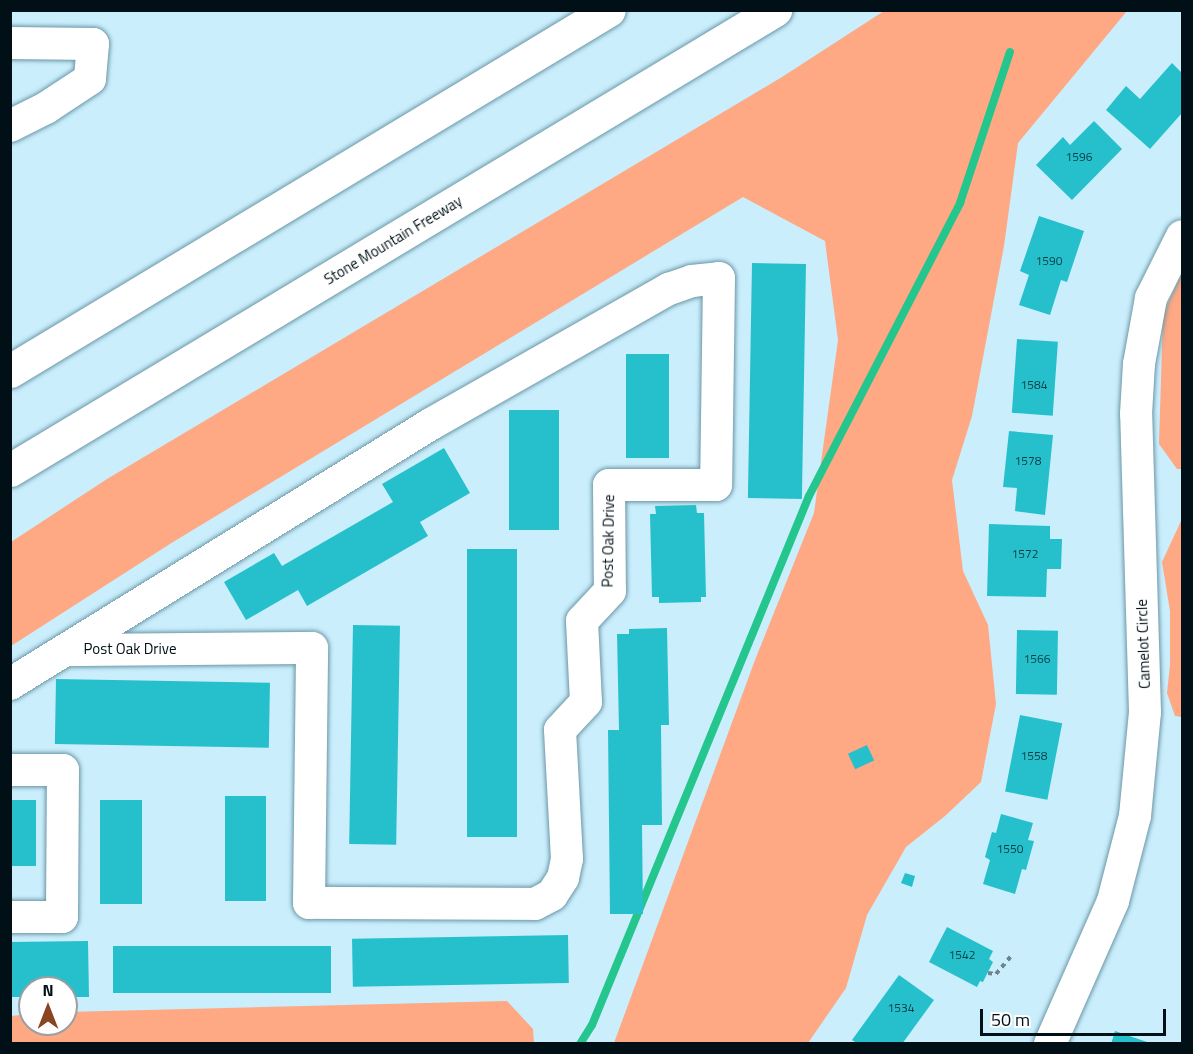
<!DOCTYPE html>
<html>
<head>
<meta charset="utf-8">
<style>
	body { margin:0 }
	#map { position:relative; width:1193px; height:1054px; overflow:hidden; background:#caeefc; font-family:"Titillium Web",sans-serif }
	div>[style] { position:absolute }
	.green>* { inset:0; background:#fea884 }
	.stream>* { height:8px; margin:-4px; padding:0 4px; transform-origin:4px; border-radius:4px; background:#25c58e }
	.building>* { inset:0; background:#26c0cc; transform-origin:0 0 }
	.path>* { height:4px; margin-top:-2px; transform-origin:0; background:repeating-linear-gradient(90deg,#6b8590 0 4.5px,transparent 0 9px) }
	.roads { filter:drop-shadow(0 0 2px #6c97a7) drop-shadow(0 0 2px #6c97a7) }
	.minor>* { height:32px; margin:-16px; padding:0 16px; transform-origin:16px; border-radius:16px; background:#fff }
	.highway>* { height:33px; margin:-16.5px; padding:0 16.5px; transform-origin:16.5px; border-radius:16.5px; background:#fff }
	span { translate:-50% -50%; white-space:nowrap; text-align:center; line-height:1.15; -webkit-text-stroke:6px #fff; paint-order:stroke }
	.number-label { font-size:12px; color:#0a3c44 }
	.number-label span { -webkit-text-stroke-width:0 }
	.street-label { font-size:15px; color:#011016 }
	.frame { position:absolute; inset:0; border:12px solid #011016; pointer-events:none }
	.north { position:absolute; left:18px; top:976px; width:60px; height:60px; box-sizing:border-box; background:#fff; border:2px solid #999fa2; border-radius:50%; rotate:0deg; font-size:16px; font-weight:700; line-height:24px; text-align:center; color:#011016 }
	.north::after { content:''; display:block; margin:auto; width:21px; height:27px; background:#8b4322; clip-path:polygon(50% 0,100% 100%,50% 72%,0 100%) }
	.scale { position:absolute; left:980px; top:1009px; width:186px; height:27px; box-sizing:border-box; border:3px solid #011016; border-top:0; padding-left:8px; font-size:18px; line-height:21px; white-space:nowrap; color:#011016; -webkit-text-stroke:4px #fff; paint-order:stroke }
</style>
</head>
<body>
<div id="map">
	<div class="green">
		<i style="clip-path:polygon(884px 11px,1127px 11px,1018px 143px,1004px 246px,972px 416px,952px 480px,963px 571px,988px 625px,996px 704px,981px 782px,945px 816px,906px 847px,867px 915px,846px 988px,808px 1043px,614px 1043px,755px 660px,814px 513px,838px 340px,825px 241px,743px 197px,173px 542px,11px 646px,11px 542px,107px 479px,782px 77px)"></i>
		<i style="clip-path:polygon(1182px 272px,1182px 469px,1177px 469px,1159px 444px,1163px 315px)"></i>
		<i style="clip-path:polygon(1181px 521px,1182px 521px,1182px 717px,1175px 716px,1167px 693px,1170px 665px,1170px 611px,1162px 562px)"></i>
		<i style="clip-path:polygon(507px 1001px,533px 1029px,534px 1043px,11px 1043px,11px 1016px,30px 1014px,30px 1024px,66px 1024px,66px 1012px)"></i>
	</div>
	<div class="stream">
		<i style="left:580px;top:1044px;width:22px;rotate:-58deg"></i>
		<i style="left:592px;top:1025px;width:572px;rotate:-67.7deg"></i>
		<i style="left:809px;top:496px;width:330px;rotate:-62.7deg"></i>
		<i style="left:960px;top:203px;width:159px;rotate:-71.7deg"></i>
	</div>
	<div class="building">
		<i style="clip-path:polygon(1172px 63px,1182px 73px,1182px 113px,1150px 149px,1106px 110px,1126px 86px,1140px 99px)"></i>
		<i style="clip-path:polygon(1094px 121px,1122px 149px,1072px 200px,1036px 165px,1063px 137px,1070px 145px)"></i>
		<i style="clip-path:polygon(1039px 216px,1084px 231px,1067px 282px,1061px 280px,1050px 315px,1019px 305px,1029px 275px,1020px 271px)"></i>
		<i style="left:752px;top:263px;width:54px;height:235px;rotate:1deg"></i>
		<i style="left:1017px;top:339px;width:41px;height:74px;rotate:4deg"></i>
		<i style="left:626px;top:354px;width:43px;height:104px"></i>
		<i style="left:509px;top:410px;width:50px;height:120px"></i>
		<i style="clip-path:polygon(1009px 431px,1053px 435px,1045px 515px,1015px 511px,1017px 488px,1003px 487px)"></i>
		<i style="clip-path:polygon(444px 448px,470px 493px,420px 522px,428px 536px,307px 606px,298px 590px,246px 620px,224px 582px,274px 553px,282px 566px,393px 502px,382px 484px)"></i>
		<i style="clip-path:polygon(696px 505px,697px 513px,704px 513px,706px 597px,701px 597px,701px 602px,659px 603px,659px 597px,652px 597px,650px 514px,656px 514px,655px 506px)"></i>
		<i style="clip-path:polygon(989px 524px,1050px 526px,1050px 539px,1062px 539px,1061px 569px,1047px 569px,1046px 597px,987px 596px)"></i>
		<i style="left:467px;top:549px;width:50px;height:288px"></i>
		<i style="left:353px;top:625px;width:47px;height:219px;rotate:1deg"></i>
		<i style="clip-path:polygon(667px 628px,669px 725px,661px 725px,662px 825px,642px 825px,643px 914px,610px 914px,608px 730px,619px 730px,617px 634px,629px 634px,629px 629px)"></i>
		<i style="left:1017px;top:630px;width:41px;height:64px;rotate:1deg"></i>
		<i style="left:56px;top:679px;width:214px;height:65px;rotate:1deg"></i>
		<i style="left:1020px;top:715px;width:43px;height:78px;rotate:11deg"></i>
		<i style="left:867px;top:745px;width:17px;height:21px;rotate:65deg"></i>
		<i style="left:225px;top:796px;width:41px;height:105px"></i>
		<i style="left:36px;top:800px;width:66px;height:26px;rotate:90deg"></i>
		<i style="left:100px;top:800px;width:42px;height:104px"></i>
		<i style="clip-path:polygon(1001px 814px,1033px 823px,1028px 840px,1034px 841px,1026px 870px,1022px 869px,1015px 894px,983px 884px,990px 860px,985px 857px,992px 832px,996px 833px)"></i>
		<i style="clip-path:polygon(905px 873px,915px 876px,912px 887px,901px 883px)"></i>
		<i style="clip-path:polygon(947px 927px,993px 951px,989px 959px,993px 962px,983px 982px,980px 981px,977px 987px,929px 962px)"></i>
		<i style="left:568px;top:935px;width:48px;height:216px;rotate:89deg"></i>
		<i style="clip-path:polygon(88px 941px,89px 997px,66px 997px,66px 988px,30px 988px,30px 997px,10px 997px,10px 942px)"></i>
		<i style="left:113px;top:946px;width:218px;height:47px"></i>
		<i style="clip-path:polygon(899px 975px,934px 1000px,902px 1044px,858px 1044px,852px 1040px)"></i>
		<i style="clip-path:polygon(1115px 1031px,1150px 1043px,1150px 1044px,1111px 1044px)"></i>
	</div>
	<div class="path">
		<i style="left:988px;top:973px;width:8px;rotate:7deg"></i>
		<i style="left:996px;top:974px;width:25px;rotate:-50deg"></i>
	</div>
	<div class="roads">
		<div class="minor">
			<i style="left:10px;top:43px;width:83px;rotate:0.7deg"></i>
			<i style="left:93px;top:44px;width:35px;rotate:95deg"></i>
			<i style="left:90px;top:79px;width:53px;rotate:146.6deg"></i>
			<i style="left:46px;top:108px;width:40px;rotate:153.4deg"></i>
			<i style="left:10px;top:684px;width:495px;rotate:-31.7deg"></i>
			<i style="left:431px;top:424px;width:274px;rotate:-29.6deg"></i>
			<i style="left:669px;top:289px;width:24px;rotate:-19deg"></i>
			<i style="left:692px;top:281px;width:27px;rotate:-6deg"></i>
			<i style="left:719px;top:278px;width:207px;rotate:90.8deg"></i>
			<i style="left:716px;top:485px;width:107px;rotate:180deg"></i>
			<i style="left:609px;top:485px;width:106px;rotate:89.5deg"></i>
			<i style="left:610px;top:591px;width:41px;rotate:133deg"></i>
			<i style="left:582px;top:621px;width:81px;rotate:87.2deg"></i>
			<i style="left:586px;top:702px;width:38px;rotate:133deg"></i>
			<i style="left:560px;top:730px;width:129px;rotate:86.9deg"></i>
			<i style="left:567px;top:859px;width:19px;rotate:102deg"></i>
			<i style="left:563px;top:878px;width:20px;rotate:123deg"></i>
			<i style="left:552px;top:895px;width:19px;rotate:152deg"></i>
			<i style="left:535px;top:904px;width:226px;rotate:-179.7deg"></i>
			<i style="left:309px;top:903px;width:255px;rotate:-89.3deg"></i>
			<i style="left:312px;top:648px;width:244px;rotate:179.5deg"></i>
			<i style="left:10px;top:770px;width:53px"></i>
			<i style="left:63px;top:770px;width:147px;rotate:90.4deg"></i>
			<i style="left:62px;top:917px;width:52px;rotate:180deg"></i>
			<i style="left:1050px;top:1044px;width:156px;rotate:-66.2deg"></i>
			<i style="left:1113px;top:901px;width:88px;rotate:-75.5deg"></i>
			<i style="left:1135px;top:816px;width:104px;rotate:-84.5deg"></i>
			<i style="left:1145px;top:712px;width:298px;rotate:-91.7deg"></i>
			<i style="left:1136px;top:414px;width:50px;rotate:-86.6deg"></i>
			<i style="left:1139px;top:364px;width:67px;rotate:-79.7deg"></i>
			<i style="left:1151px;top:298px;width:69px;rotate:-63.4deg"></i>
		</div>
		<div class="highway">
			<i style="left:10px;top:371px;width:699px;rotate:-31.08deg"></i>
			<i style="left:10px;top:470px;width:893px;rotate:-31.02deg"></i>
		</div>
	</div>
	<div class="number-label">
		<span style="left:1079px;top:157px">1596</span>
		<span style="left:1049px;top:261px">1590</span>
		<span style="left:1034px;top:385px">1584</span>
		<span style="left:1028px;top:461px">1578</span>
		<span style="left:1025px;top:554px">1572</span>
		<span style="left:1037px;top:659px">1566</span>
		<span style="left:1034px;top:756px">1558</span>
		<span style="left:1010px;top:849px">1550</span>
		<span style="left:962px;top:955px">1542</span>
		<span style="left:901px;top:1008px">1534</span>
	</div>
	<div class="street-label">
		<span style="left:393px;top:240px;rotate:-31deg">Stone Mountain Freeway</span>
		<span style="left:608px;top:541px;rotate:-89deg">Post Oak Drive</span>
		<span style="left:1143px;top:644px;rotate:-92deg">Camelot Circle</span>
		<span style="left:130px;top:649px">Post Oak Drive</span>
	</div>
	<div class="frame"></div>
	<div class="north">N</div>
	<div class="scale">50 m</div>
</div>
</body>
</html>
